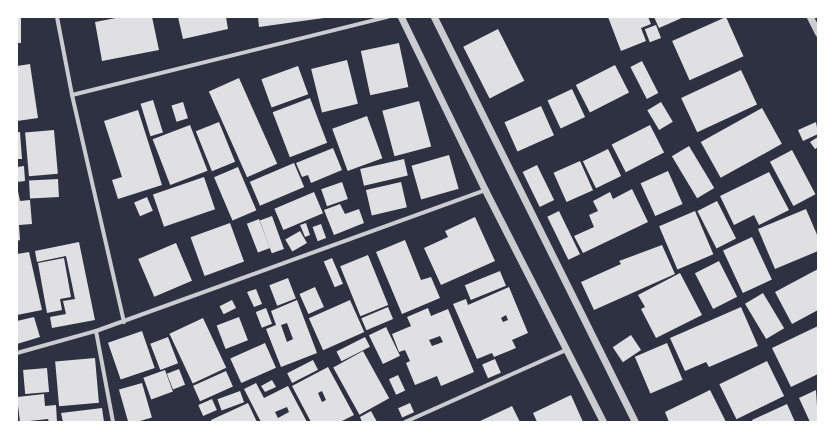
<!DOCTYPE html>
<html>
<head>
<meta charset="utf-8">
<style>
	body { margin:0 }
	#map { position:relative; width:835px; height:439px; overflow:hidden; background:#2d3142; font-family:Jost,sans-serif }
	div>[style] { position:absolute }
	.building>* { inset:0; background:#e0e0e3; transform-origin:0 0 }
	.minor>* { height:4px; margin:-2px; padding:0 2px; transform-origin:2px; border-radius:2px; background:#caccd0 }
	.tertiary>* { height:7px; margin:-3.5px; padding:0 3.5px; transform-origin:3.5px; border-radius:3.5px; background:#caccd0 }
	span { translate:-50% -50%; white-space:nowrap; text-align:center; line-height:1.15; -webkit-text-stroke:3px #fff; paint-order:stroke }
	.frame { position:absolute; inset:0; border:18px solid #fff; pointer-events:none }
</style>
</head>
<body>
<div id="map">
	<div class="building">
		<i style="left:17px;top:17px;width:4px;height:26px"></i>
		<i style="clip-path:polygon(121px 17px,152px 17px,159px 50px,102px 61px,95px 22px)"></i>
		<i style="clip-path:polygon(178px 17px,226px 17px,228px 29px,183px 39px)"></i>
		<i style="clip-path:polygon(258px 17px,324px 17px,324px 18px,259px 27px)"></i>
		<i style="clip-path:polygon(608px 17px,648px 17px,651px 24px,641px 28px,646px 41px,621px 51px)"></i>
		<i style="clip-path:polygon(654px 17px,684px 17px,659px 28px)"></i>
		<i style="left:726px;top:17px;width:43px;height:59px;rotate:66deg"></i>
		<i style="left:656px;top:25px;width:14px;height:12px;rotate:69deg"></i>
		<i style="left:498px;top:29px;width:58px;height:39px;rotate:63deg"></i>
		<i style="left:399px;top:43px;width:45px;height:39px;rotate:78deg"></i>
		<i style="left:347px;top:60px;width:45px;height:37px;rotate:76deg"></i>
		<i style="left:642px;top:61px;width:36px;height:13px;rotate:63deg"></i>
		<i style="clip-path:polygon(30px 64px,38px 118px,17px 121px,17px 66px)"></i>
		<i style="left:615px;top:65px;width:31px;height:44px;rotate:63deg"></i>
		<i style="left:298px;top:66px;width:30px;height:39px;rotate:70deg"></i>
		<i style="left:741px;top:70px;width:38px;height:66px;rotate:65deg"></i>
		<i style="left:239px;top:78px;width:94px;height:33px;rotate:66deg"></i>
		<i style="left:572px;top:89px;width:31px;height:27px;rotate:65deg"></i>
		<i style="left:310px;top:98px;width:48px;height:40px;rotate:69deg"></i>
		<i style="left:153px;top:100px;width:34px;height:13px;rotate:73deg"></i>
		<i style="left:419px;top:101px;width:47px;height:38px;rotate:75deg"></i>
		<i style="left:183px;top:102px;width:17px;height:12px;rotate:73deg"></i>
		<i style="left:661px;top:102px;width:23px;height:16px;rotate:59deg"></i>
		<i style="left:541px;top:106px;width:32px;height:40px;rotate:66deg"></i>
		<i style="left:762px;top:108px;width:41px;height:70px;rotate:61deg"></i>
		<i style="clip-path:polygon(138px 110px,162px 185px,118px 199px,112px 180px,122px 177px,104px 121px)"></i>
		<i style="left:367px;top:116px;width:45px;height:37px;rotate:70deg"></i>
		<i style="left:219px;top:122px;width:43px;height:25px;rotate:68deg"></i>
		<i style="clip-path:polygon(816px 122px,818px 134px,803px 141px,798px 130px)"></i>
		<i style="left:190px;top:125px;width:49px;height:40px;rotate:69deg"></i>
		<i style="left:650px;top:125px;width:31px;height:43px;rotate:63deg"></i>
		<i style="left:54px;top:130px;width:44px;height:29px;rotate:85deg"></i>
		<i style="clip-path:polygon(17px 132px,20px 132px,22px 159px,17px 159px)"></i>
		<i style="clip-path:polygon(818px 137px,818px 147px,815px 149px,810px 142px)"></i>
		<i style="left:689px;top:146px;width:49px;height:20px;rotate:59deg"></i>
		<i style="clip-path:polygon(333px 148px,342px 170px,311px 183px,308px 175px,302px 177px,296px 163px)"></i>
		<i style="left:608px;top:149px;width:30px;height:28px;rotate:64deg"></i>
		<i style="left:792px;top:150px;width:50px;height:25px;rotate:62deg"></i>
		<i style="left:449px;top:155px;width:35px;height:39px;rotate:74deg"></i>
		<i style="left:404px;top:159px;width:17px;height:45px;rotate:77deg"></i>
		<i style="left:580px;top:161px;width:32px;height:29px;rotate:66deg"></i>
		<i style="left:294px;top:163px;width:26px;height:48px;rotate:67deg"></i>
		<i style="left:537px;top:165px;width:39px;height:16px;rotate:64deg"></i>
		<i style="clip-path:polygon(24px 166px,25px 181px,17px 182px,17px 167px)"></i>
		<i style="left:238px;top:167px;width:47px;height:26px;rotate:67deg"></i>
		<i style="left:668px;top:171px;width:36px;height:30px;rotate:66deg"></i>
		<i style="clip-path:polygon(769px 172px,789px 210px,759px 225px,754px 215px,734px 225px,720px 196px)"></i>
		<i style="left:204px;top:177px;width:34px;height:54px;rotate:71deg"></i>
		<i style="left:58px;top:179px;width:18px;height:29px;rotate:87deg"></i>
		<i style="left:342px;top:182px;width:18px;height:22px;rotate:71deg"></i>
		<i style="left:401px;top:182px;width:26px;height:36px;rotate:77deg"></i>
		<i style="clip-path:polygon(17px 186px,20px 201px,30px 200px,32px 224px,19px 225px,20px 240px,17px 241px)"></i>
		<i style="clip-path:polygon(632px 189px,648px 222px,583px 253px,574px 236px,594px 227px,589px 215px,598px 211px,593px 201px,610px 192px,613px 199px)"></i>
		<i style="left:314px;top:192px;width:23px;height:43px;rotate:67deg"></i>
		<i style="left:147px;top:197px;width:15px;height:14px;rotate:67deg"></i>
		<i style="left:717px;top:201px;width:42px;height:22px;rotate:63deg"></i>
		<i style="clip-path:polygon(340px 204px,345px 214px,359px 209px,364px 223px,334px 235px,324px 210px)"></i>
		<i style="clip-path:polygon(806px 209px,818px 237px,818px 251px,775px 269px,758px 229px)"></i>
		<i style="left:559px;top:211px;width:48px;height:13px;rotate:64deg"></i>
		<i style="left:695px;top:211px;width:47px;height:39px;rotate:67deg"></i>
		<i style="left:272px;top:216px;width:35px;height:13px;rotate:70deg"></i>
		<i style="clip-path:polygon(475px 217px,495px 261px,441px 285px,424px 248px,448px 237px,445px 231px)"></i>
		<i style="left:259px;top:219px;width:31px;height:13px;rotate:69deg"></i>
		<i style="left:230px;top:223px;width:41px;height:42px;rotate:70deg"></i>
		<i style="clip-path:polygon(306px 223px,310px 235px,305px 237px,300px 225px)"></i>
		<i style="left:321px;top:224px;width:15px;height:9px;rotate:70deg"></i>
		<i style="left:300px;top:231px;width:14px;height:17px;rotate:60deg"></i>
		<i style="left:752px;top:237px;width:47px;height:32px;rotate:65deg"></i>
		<i style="clip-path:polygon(405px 240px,421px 280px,431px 277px,440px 298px,402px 314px,376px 252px)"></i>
		<i style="clip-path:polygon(79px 242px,95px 320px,52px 328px,50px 317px,66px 314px,63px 301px,75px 299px,66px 256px,37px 262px,35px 251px)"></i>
		<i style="left:176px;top:243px;width:41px;height:41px;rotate:67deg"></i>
		<i style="clip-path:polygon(662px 245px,675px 274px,594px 310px,581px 282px,621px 264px,619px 261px)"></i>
		<i style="clip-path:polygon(29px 252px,42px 310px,17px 315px,17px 254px)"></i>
		<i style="left:368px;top:255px;width:54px;height:30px;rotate:68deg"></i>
		<i style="clip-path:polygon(64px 258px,71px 297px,60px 299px,62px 310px,47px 313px,38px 263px)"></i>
		<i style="left:332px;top:258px;width:28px;height:9px;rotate:67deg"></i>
		<i style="left:719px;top:261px;width:40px;height:27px;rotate:63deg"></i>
		<i style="clip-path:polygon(818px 269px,818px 310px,792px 324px,775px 292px)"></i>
		<i style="left:500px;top:271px;width:16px;height:38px;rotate:68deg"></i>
		<i style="clip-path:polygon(680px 273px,702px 315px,656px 338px,641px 309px,645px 307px,638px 295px)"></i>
		<i style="left:288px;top:278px;width:22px;height:20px;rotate:69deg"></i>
		<i style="left:315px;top:287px;width:22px;height:17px;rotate:66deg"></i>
		<i style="clip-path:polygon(evenodd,509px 287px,528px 333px,512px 340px,516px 348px,494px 357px,492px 353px,477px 359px,453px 304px,466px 299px,468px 305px,509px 287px,506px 315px,508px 320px,503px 322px,501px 318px,506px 315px)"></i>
		<i style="clip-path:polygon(256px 289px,262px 304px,254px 307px,247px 292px)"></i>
		<i style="left:763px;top:293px;width:41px;height:21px;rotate:59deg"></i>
		<i style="left:232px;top:300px;width:9px;height:14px;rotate:63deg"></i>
		<i style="clip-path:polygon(evenodd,297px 300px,317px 353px,281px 367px,266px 329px,276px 325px,271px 311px,297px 300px,287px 323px,293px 339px,287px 342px,281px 325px,287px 323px)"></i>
		<i style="left:350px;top:300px;width:35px;height:45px;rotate:66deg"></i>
		<i style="left:388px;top:307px;width:13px;height:29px;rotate:67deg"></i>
		<i style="clip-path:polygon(741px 307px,758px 346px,709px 367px,706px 362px,685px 371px,670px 338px)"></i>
		<i style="left:266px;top:308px;width:17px;height:11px;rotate:69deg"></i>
		<i style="clip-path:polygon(evenodd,428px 308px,431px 316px,448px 309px,474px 372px,441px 386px,437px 376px,415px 385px,406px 363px,410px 361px,405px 350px,399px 352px,392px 334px,411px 326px,407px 317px,428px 308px,440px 336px,443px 342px,432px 346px,429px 340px,440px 336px)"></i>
		<i style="clip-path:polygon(34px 317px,40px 337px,17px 344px,17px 321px)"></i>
		<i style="left:239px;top:317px;width:25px;height:24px;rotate:69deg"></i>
		<i style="left:203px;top:318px;width:55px;height:37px;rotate:65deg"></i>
		<i style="clip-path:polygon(818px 326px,818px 374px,791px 387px,772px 348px)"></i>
		<i style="left:386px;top:327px;width:32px;height:19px;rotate:64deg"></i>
		<i style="left:142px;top:331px;width:39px;height:36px;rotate:71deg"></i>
		<i style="left:631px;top:335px;width:18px;height:22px;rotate:56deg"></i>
		<i style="left:168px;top:337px;width:28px;height:19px;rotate:69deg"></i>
		<i style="left:365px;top:337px;width:11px;height:32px;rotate:63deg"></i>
		<i style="left:265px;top:343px;width:27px;height:38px;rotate:66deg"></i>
		<i style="left:667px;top:343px;width:40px;height:35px;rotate:67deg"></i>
		<i style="left:363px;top:351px;width:54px;height:34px;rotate:61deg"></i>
		<i style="left:95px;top:358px;width:45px;height:40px;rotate:85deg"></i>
		<i style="left:495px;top:359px;width:15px;height:14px;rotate:67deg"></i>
		<i style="left:313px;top:360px;width:11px;height:29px;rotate:63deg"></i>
		<i style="left:767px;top:361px;width:39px;height:53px;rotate:64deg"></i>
		<i style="clip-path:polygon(evenodd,328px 367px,354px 415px,340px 422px,311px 422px,292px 386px,328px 367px,322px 391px,326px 400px,322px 402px,318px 393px,322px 391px)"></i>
		<i style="left:47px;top:368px;width:24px;height:24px;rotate:85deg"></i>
		<i style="left:179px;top:369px;width:17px;height:13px;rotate:69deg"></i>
		<i style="left:165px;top:370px;width:23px;height:23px;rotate:70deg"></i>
		<i style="left:226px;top:371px;width:17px;height:36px;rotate:66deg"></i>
		<i style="left:398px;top:375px;width:17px;height:10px;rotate:65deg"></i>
		<i style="clip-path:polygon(272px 380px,276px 387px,265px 392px,261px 386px)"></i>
		<i style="left:142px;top:383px;width:36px;height:24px;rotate:74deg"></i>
		<i style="clip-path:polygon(evenodd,256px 383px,264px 398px,288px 386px,307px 422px,261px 422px,244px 389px,256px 383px,287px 407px,289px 412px,278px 418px,275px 412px,287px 407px)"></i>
		<i style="clip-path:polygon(710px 390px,726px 422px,669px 422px,665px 412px)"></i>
		<i style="clip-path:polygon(816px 390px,818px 422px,810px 422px,799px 398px)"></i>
		<i style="left:240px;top:391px;width:12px;height:24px;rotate:70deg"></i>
		<i style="clip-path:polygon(44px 394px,45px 406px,56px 405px,57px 422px,49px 422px,48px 419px,20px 422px,17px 397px)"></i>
		<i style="clip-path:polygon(571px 395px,583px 422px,537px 422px,533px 413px)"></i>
		<i style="left:212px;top:399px;width:12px;height:15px;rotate:66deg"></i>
		<i style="clip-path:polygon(248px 403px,257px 422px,212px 422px,211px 420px)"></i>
		<i style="left:410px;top:403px;width:10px;height:13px;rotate:66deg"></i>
		<i style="clip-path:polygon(787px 404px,795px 422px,753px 422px,752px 420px)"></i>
		<i style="clip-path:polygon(512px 406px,520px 422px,478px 422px)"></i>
		<i style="clip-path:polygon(102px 408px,104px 422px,63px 422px,61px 413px)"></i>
		<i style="clip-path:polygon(371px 411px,377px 422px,362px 422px,360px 417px)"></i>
	</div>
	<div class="minor">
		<i style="left:57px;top:17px;width:79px;rotate:79.1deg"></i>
		<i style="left:72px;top:95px;width:233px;rotate:77.1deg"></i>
		<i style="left:72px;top:95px;width:325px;rotate:-13.9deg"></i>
		<i style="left:96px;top:331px;width:93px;rotate:79.4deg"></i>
		<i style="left:17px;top:353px;width:82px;rotate:-15.6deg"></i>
		<i style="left:96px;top:331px;width:414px;rotate:-19.9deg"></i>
		<i style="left:405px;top:422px;width:176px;rotate:-24.1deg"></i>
	</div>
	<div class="tertiary">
		<i style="left:401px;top:17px;width:192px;rotate:64.1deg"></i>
		<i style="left:485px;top:190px;width:260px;rotate:63deg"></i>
		<i style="left:434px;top:17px;width:452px;rotate:63.6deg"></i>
		<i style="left:810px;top:17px;width:18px;rotate:63deg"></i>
	</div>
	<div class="frame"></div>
</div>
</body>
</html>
